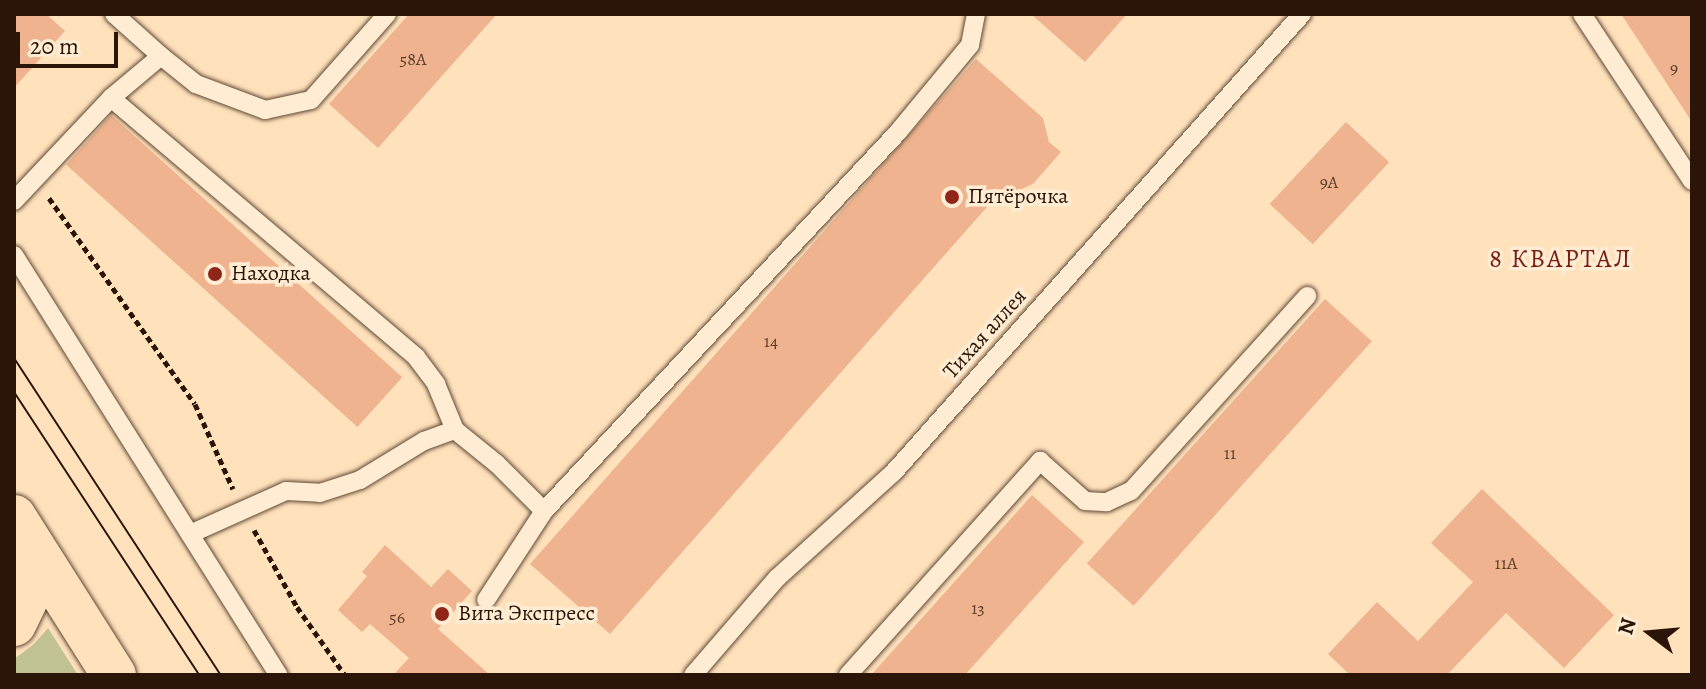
<!DOCTYPE html>
<html>
<head>
<meta charset="utf-8">
<style>
	body { margin:0 }
	#map { position:relative; width:1706px; height:689px; overflow:hidden; background:#ffe2bc; font-family:Alegreya,serif }
	div>[style] { position:absolute }
	.green>* { inset:0; background:#c0c391 }
	.building>* { inset:0; background:#efb48f; transform-origin:0 0 }
	.path>* { height:5px; margin-top:-2.5px; transform-origin:0; background:repeating-linear-gradient(90deg,#2b1508 0 6px,transparent 0 10px) }
	.roads { filter:drop-shadow(0 0 2px #604835) drop-shadow(0 0 2px #604835) }
	.service>* { height:18px; margin:-9px; padding:0 9px; transform-origin:9px; border-radius:9px; background:#ffecd3 }
	.primary>* { height:44px; margin:-22px; padding:0 22px; transform-origin:22px; border-radius:22px; background:#ffe2bc }
	.tram>* { height:2px; margin:-1px; padding:0 1px; transform-origin:1px; border-radius:1px; background:#2b1508 }
	.dots>* { width:22px; height:22px; translate:-50% -50%; box-sizing:border-box; border:4px solid #ffecd3; border-radius:50% }
	span { translate:-50% -50%; white-space:nowrap; text-align:center; line-height:1.15; -webkit-text-stroke:7px #ffecd3; paint-order:stroke }
	.number-label { font-size:18px; color:#5c3d2a }
	.number-label span { -webkit-text-stroke-width:0 }
	.poi-label { font-size:22px; color:#2b1508 }
	.left { translate:0 -50%; text-align:left }
	.street-label { font-size:22px; color:#2b1508 }
	.quarter-label { font-size:26px; color:#7a1f14; letter-spacing:2px }
	.frame { position:absolute; inset:0; border:16px solid #2b1508; pointer-events:none }
	.north { position:absolute; left:1610px; top:593px; width:80px; height:80px; -webkit-text-stroke:6px #ffecd3; paint-order:stroke; rotate:286deg; font-size:22px; font-weight:700; line-height:32px; text-align:center; color:#2b1508 }
	.north::after { content:''; display:block; margin:auto; width:28px; height:36px; background:#2b1508; clip-path:polygon(50% 0,100% 100%,50% 72%,0 100%) }
	.scale { position:absolute; left:16px; top:32px; width:102px; height:36px; box-sizing:border-box; border:4px solid #2b1508; border-top:0; padding-left:10px; font-size:24px; line-height:28px; white-space:nowrap; color:#2b1508; -webkit-text-stroke:6px #ffecd3; paint-order:stroke }
</style>
</head>
<body>
<div id="map">
	<div class="green">
		<i style="clip-path:polygon(48px 628px,78px 675px,14px 675px,14px 659px,33px 645px)"></i>
	</div>
	<div class="building">
		<i style="clip-path:polygon(14px 14px,46px 14px,65px 31px,14px 88px)"></i>
		<i style="clip-path:polygon(409px 14px,497px 14px,378px 148px,329px 104px)"></i>
		<i style="clip-path:polygon(1031px 14px,1127px 14px,1085px 62px)"></i>
		<i style="clip-path:polygon(1621px 14px,1692px 14px,1692px 122px)"></i>
		<i style="clip-path:polygon(976px 59px,1043px 118px,1049px 142px,1061px 152px,1033px 184px,1010px 194px,1002px 190px,610px 634px,530px 564px)"></i>
		<i style="left:111px;top:115px;width:392px;height:67px;rotate:42deg"></i>
		<i style="left:1346px;top:122px;width:59px;height:112px;rotate:43deg"></i>
		<i style="left:1325px;top:299px;width:63px;height:356px;rotate:42deg"></i>
		<i style="clip-path:polygon(1482px 489px,1614px 615px,1564px 668px,1506px 613px,1447px 675px,1350px 675px,1328px 654px,1377px 602px,1418px 641px,1473px 582px,1431px 543px)"></i>
		<i style="clip-path:polygon(1032px 495px,1084px 542px,965px 675px,871px 675px)"></i>
		<i style="clip-path:polygon(385px 545px,431px 587px,448px 569px,472px 591px,438px 629px,490px 675px,393px 675px,409px 658px,370px 624px,362px 632px,338px 610px,367px 576px,362px 572px)"></i>
	</div>
	<div class="path">
		<i style="left:49px;top:198px;width:252px;rotate:54.7deg"></i>
		<i style="left:195px;top:404px;width:93px;rotate:65.9deg"></i>
		<i style="left:254px;top:530px;width:88px;rotate:60.8deg"></i>
		<i style="left:297px;top:607px;width:83px;rotate:54.8deg"></i>
	</div>
	<div class="roads">
		<div class="service">
			<i style="left:114px;top:14px;width:63px;rotate:41.8deg"></i>
			<i style="left:1582px;top:14px;width:200px;rotate:56.6deg"></i>
			<i style="left:111px;top:98px;width:400px;rotate:40.3deg"></i>
			<i style="left:416px;top:357px;width:34px;rotate:53deg"></i>
			<i style="left:436px;top:384px;width:50px;rotate:67.6deg"></i>
			<i style="left:14px;top:201px;width:141px;rotate:-46.7deg"></i>
			<i style="left:111px;top:98px;width:65px;rotate:-40deg"></i>
			<i style="left:161px;top:56px;width:45px;rotate:38.7deg"></i>
			<i style="left:196px;top:84px;width:74px;rotate:20.6deg"></i>
			<i style="left:265px;top:110px;width:47px;rotate:-12.3deg"></i>
			<i style="left:311px;top:100px;width:115px;rotate:-48.5deg"></i>
			<i style="left:14px;top:255px;width:497px;rotate:57.8deg"></i>
			<i style="left:544px;top:511px;width:519px;rotate:-46.95deg"></i>
			<i style="left:898px;top:132px;width:113px;rotate:-50.4deg"></i>
			<i style="left:970px;top:45px;width:32px;rotate:-79deg"></i>
			<i style="left:190px;top:534px;width:105px;rotate:-24.1deg"></i>
			<i style="left:286px;top:491px;width:34px;rotate:3deg"></i>
			<i style="left:320px;top:493px;width:42px;rotate:-18deg"></i>
			<i style="left:360px;top:480px;width:75px;rotate:-31.4deg"></i>
			<i style="left:424px;top:441px;width:33px;rotate:-20deg"></i>
			<i style="left:455px;top:430px;width:54px;rotate:39deg"></i>
			<i style="left:497px;top:464px;width:66px;rotate:45deg"></i>
			<i style="left:544px;top:511px;width:106px;rotate:123.1deg"></i>
			<i style="left:693px;top:675px;width:128px;rotate:-49.1deg"></i>
			<i style="left:777px;top:578px;width:156px;rotate:-42.2deg"></i>
			<i style="left:893px;top:473px;width:615px;rotate:-48.3deg"></i>
			<i style="left:848px;top:675px;width:288px;rotate:-48.1deg"></i>
			<i style="left:1040px;top:461px;width:60px;rotate:41.6deg"></i>
			<i style="left:1085px;top:501px;width:22px;rotate:3deg"></i>
			<i style="left:1107px;top:502px;width:26px;rotate:-25deg"></i>
			<i style="left:1131px;top:491px;width:263px;rotate:-47.9deg"></i>
		</div>
		<div class="primary">
			<i style="left:14px;top:517px;width:187px;rotate:57.7deg"></i>
			<i style="left:14px;top:624px;width:25px;rotate:-64deg"></i>
			<i style="left:25px;top:601px;width:22px;rotate:-80deg"></i>
			<i style="left:29px;top:579px;width:46px;rotate:-101.3deg"></i>
		</div>
	</div>
	<div class="tram">
		<i style="left:14px;top:358px;width:379px;rotate:56.9deg"></i>
		<i style="left:14px;top:392px;width:338px;rotate:56.8deg"></i>
	</div>
	<div class="dots">
		<i style="left:952px;top:197px;background:#8f2418"></i>
		<i style="left:215px;top:274px;background:#8f2418"></i>
		<i style="left:442px;top:614px;background:#8f2418"></i>
	</div>
	<div class="number-label">
		<span style="left:413px;top:59px">58А</span>
		<span style="left:1674px;top:68px">9</span>
		<span style="left:1329px;top:182px">9А</span>
		<span style="left:771px;top:341px">14</span>
		<span style="left:1230px;top:453px">11</span>
		<span style="left:1506px;top:563px">11А</span>
		<span style="left:978px;top:608px">13</span>
		<span style="left:397px;top:617px">56</span>
	</div>
	<div class="poi-label">
		<span class="left" style="left:968px;top:197px">Пятёрочка</span>
		<span class="left" style="left:231px;top:274px">Находка</span>
		<span class="left" style="left:458px;top:614px">Вита Экспресс</span>
	</div>
	<div class="street-label">
		<span style="left:985px;top:334px;rotate:-48deg">Тихая аллея</span>
	</div>
	<div class="quarter-label">
		<span style="left:1561px;top:259px">8 КВАРТАЛ</span>
	</div>
	<div class="frame"></div>
	<div class="north">N</div>
	<div class="scale">20 m</div>
</div>
</body>
</html>
